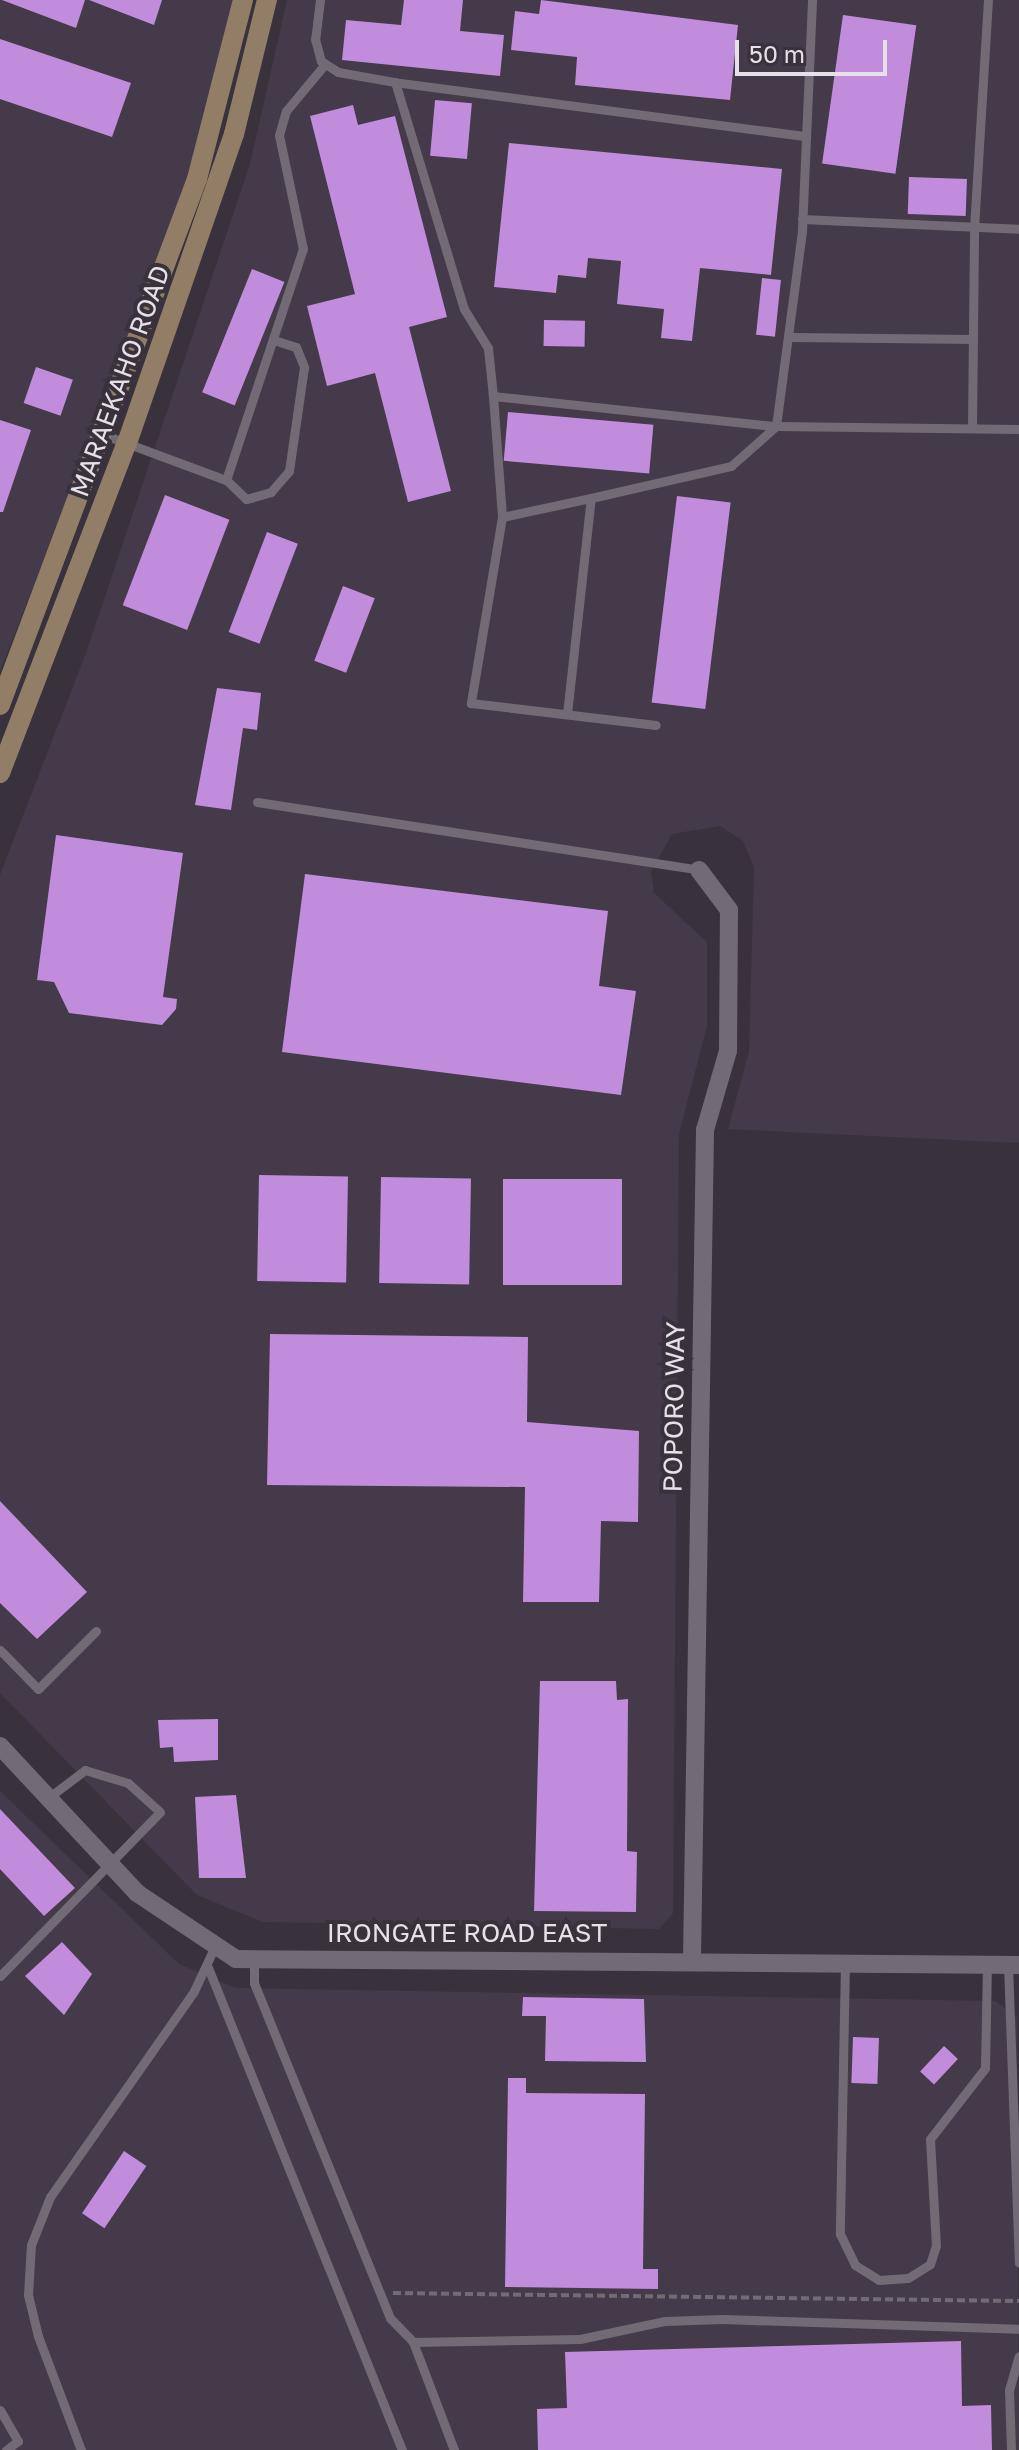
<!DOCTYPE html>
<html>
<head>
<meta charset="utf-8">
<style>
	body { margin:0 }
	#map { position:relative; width:1019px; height:2450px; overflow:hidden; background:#39323c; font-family:"Golos Text",sans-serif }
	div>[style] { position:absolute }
	.built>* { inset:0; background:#443a49 }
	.building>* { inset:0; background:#c18cdc; transform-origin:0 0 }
	.path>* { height:4px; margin-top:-2px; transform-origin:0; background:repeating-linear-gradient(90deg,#716b74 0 8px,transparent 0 12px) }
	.lane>* { height:9px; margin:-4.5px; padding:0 4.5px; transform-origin:4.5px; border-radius:4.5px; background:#726b76 }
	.street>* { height:18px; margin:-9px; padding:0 9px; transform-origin:9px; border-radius:9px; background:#726b76 }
	.secondary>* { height:20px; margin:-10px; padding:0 10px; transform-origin:10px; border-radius:10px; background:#927d67 }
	span { translate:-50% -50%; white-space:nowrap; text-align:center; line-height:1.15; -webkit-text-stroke:8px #39323c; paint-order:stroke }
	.street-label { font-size:26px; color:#e5e1e7 }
	.scale { position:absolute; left:735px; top:40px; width:152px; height:36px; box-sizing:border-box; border:4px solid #e5e1e7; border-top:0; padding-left:10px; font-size:24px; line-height:28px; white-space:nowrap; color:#e5e1e7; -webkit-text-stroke:6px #39323c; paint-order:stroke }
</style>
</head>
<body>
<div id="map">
	<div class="built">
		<i style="clip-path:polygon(0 0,236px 0,204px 153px,0 671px)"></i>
		<i style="clip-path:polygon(287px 0,1019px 0,1019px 1143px,728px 1129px,749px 1051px,754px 867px,743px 841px,720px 826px,672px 834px,651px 872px,654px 893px,707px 942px,707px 1026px,679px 1134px,673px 1913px,659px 1929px,263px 1922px,197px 1895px,0 1693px,0 875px,86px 653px,250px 164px)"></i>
		<i style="clip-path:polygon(0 1791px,179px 1964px,236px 1988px,995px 2001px,1017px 2017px,1019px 2450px,0 2450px)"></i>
	</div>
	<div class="building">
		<i style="clip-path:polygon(2px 0,85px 0,76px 28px)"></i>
		<i style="clip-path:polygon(89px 0,162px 0,154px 25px)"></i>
		<i style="clip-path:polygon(404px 0,463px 0,460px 31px,504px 35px,500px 76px,342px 60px,346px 20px,401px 25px)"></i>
		<i style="clip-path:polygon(541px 0,738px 25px,730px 100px,575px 85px,577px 57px,511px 50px,515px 11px,539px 14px)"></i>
		<i style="left:843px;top:15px;width:74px;height:150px;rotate:8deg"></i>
		<i style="clip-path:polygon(0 39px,131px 83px,112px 137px,0 99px)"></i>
		<i style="left:435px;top:100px;width:37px;height:56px;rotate:5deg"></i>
		<i style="clip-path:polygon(353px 105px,358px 125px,395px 116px,447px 317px,409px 327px,451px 491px,408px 502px,375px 373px,327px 386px,307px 306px,355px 294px,310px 116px)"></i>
		<i style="clip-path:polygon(509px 143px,782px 169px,771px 275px,700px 268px,692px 341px,661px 338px,664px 309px,617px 304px,621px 261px,588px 258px,586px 278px,558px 275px,556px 293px,494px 287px)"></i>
		<i style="left:909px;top:177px;width:58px;height:37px;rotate:2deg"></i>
		<i style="left:252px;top:269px;width:35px;height:133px;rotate:22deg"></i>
		<i style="left:762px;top:278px;width:19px;height:57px;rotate:6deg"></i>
		<i style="left:544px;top:320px;width:41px;height:26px;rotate:1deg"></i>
		<i style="left:36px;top:367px;width:39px;height:38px;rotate:19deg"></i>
		<i style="left:508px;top:412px;width:146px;height:49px;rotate:5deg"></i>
		<i style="clip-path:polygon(0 420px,31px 430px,3px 512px,0 512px)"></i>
		<i style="left:165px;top:495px;width:69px;height:118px;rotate:21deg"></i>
		<i style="left:677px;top:496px;width:54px;height:208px;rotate:7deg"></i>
		<i style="left:267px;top:532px;width:33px;height:107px;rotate:21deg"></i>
		<i style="left:343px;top:586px;width:34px;height:80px;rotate:21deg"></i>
		<i style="clip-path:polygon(217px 688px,261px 693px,257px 730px,243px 728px,231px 810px,195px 805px)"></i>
		<i style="clip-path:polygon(56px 835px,183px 853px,163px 997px,177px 999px,176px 1009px,162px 1025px,69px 1013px,54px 982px,37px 980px)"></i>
		<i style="clip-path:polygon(305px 874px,608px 911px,599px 986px,636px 991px,621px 1095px,282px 1052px)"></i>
		<i style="left:259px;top:1175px;width:89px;height:106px;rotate:1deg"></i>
		<i style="left:381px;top:1177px;width:90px;height:106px;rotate:1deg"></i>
		<i style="left:503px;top:1179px;width:119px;height:106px"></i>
		<i style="clip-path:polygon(270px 1334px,528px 1337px,527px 1422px,639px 1431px,638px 1522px,601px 1521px,599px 1602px,523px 1602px,525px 1487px,267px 1485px)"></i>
		<i style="clip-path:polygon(0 1501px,87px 1592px,37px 1639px,0 1603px)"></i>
		<i style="clip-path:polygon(540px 1681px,616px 1681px,617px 1700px,628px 1699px,627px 1851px,637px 1852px,636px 1912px,534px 1911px)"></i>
		<i style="clip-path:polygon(218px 1719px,218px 1760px,174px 1762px,173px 1747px,160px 1748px,158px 1720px)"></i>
		<i style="clip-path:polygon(236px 1795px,246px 1878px,199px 1878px,195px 1797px)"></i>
		<i style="clip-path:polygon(0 1809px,75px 1888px,44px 1916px,0 1869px)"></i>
		<i style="clip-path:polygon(62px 1942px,92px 1974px,64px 2015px,25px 1976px)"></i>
		<i style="clip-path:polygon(523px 1997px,644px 1999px,646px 2062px,545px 2061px,546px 2016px,522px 2016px)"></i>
		<i style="left:853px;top:2037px;width:26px;height:46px;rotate:2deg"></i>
		<i style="left:944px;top:2046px;width:19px;height:35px;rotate:43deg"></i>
		<i style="clip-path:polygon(508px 2078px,526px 2078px,526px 2093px,645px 2094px,643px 2269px,658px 2269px,658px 2289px,505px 2287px)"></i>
		<i style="left:124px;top:2151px;width:27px;height:75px;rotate:34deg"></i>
		<i style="clip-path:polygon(961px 2341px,962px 2406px,991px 2405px,992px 2450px,538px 2450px,537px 2409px,567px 2408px,565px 2352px)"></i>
	</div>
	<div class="path">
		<i style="left:393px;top:2293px;width:626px;rotate:0.73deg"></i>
	</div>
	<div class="lane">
		<i style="left:320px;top:0;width:39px;rotate:97deg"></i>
		<i style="left:315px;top:39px;width:23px;rotate:75deg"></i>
		<i style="left:321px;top:61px;width:20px;rotate:33deg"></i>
		<i style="left:338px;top:72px;width:58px;rotate:10deg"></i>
		<i style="left:804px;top:136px;width:413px;rotate:-172.5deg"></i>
		<i style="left:395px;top:82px;width:237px;rotate:73.1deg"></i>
		<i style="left:464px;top:309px;width:46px;rotate:58.4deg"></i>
		<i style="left:488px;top:348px;width:48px;rotate:84.1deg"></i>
		<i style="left:493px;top:396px;width:285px;rotate:6.1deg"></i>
		<i style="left:776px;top:426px;width:243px;rotate:0.7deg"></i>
		<i style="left:802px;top:219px;width:217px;rotate:2.6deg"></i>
		<i style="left:792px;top:337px;width:181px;rotate:0.6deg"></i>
		<i style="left:274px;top:340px;width:23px;rotate:18deg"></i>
		<i style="left:296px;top:347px;width:22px;rotate:68deg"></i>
		<i style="left:304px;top:367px;width:105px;rotate:98.2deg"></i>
		<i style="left:289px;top:471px;width:28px;rotate:131deg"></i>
		<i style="left:271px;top:492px;width:26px;rotate:164deg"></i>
		<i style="left:246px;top:499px;width:28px;rotate:-136deg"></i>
		<i style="left:226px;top:480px;width:243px;rotate:-71.6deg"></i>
		<i style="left:303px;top:249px;width:116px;rotate:-101.9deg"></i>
		<i style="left:279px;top:135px;width:25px;rotate:-74deg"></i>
		<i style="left:286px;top:111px;width:61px;rotate:-50.3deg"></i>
		<i style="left:493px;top:396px;width:121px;rotate:85.7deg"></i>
		<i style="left:502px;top:517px;width:189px;rotate:99.5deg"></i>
		<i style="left:471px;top:703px;width:186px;rotate:6.8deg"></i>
		<i style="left:972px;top:427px;width:199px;rotate:-89.4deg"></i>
		<i style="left:974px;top:228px;width:228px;rotate:-86.5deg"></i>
		<i style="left:102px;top:434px;width:132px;rotate:20.4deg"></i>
		<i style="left:502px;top:517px;width:91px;rotate:-12.1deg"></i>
		<i style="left:567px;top:714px;width:217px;rotate:-83.7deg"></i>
		<i style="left:591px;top:498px;width:144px;rotate:-12.9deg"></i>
		<i style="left:731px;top:466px;width:60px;rotate:-41.6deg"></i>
		<i style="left:776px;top:426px;width:198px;rotate:-82.4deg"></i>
		<i style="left:802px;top:230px;width:230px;rotate:-87.5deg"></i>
		<i style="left:257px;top:802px;width:447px;rotate:8.7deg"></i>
		<i style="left:0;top:1650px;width:54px;rotate:45.7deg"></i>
		<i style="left:38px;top:1689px;width:82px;rotate:-45deg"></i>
		<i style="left:254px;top:1959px;width:24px;rotate:90deg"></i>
		<i style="left:254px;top:1983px;width:362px;rotate:67.9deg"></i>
		<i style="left:390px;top:2318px;width:33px;rotate:46deg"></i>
		<i style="left:413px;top:2342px;width:116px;rotate:69.2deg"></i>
		<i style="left:845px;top:1962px;width:272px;rotate:91.1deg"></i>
		<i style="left:840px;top:2234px;width:34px;rotate:64deg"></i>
		<i style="left:855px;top:2265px;width:28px;rotate:32deg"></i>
		<i style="left:879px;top:2280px;width:29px;rotate:-4deg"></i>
		<i style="left:908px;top:2278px;width:26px;rotate:-32deg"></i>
		<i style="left:930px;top:2264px;width:19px;rotate:-72deg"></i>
		<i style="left:936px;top:2246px;width:107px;rotate:-93.2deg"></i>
		<i style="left:930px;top:2139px;width:90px;rotate:-52.2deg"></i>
		<i style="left:985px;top:2068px;width:103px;rotate:-88.9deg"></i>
		<i style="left:207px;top:1965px;width:523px;rotate:68.1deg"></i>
		<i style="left:1008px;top:1965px;width:298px;rotate:87.9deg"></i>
		<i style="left:0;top:1976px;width:229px;rotate:-45.7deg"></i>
		<i style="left:160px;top:1812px;width:43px;rotate:-137.8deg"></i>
		<i style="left:128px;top:1783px;width:45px;rotate:-163.2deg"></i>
		<i style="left:85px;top:1770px;width:46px;rotate:142.9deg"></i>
		<i style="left:413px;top:2342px;width:167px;rotate:-1deg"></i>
		<i style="left:580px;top:2339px;width:87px;rotate:-12deg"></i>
		<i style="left:665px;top:2321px;width:57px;rotate:-2deg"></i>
		<i style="left:722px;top:2319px;width:297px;rotate:1.9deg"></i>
		<i style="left:0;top:2410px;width:36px;rotate:60deg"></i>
		<i style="left:18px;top:2441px;width:15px;rotate:143deg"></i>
		<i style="left:81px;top:2450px;width:122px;rotate:-110.7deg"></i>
		<i style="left:38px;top:2336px;width:42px;rotate:-103.7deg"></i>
		<i style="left:28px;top:2295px;width:50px;rotate:-86.6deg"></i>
		<i style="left:31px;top:2245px;width:52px;rotate:-68.4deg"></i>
		<i style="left:50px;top:2197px;width:251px;rotate:-55deg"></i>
		<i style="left:194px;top:1991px;width:50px;rotate:-65deg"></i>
		<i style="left:1011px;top:2450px;width:60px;rotate:-91.9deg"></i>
		<i style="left:1009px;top:2390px;width:35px;rotate:-74deg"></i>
	</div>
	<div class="street">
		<i style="left:0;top:1746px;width:201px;rotate:47deg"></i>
		<i style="left:137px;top:1893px;width:119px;rotate:33.7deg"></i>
		<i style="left:236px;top:1959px;width:783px;rotate:0.44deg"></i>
		<i style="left:692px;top:1959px;width:829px;rotate:-89.1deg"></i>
		<i style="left:705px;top:1130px;width:82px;rotate:-73.8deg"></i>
		<i style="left:728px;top:1051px;width:141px;rotate:-89.6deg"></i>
		<i style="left:729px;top:910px;width:50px;rotate:-126.9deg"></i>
	</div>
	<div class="secondary">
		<i style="left:0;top:705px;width:562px;rotate:-69.47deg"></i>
		<i style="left:197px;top:179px;width:185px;rotate:-75.6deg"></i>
		<i style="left:0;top:773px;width:354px;rotate:-69deg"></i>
		<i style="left:127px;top:443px;width:327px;rotate:-70.9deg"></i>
		<i style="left:234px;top:134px;width:138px;rotate:-76.2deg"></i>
	</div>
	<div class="street-label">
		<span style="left:120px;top:381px;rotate:-70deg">MARAEKAHO ROAD</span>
		<span style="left:674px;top:1407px;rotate:-89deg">POPORO WAY</span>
		<span style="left:467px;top:1933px">IRONGATE ROAD EAST</span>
	</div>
	<div class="scale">50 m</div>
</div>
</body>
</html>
